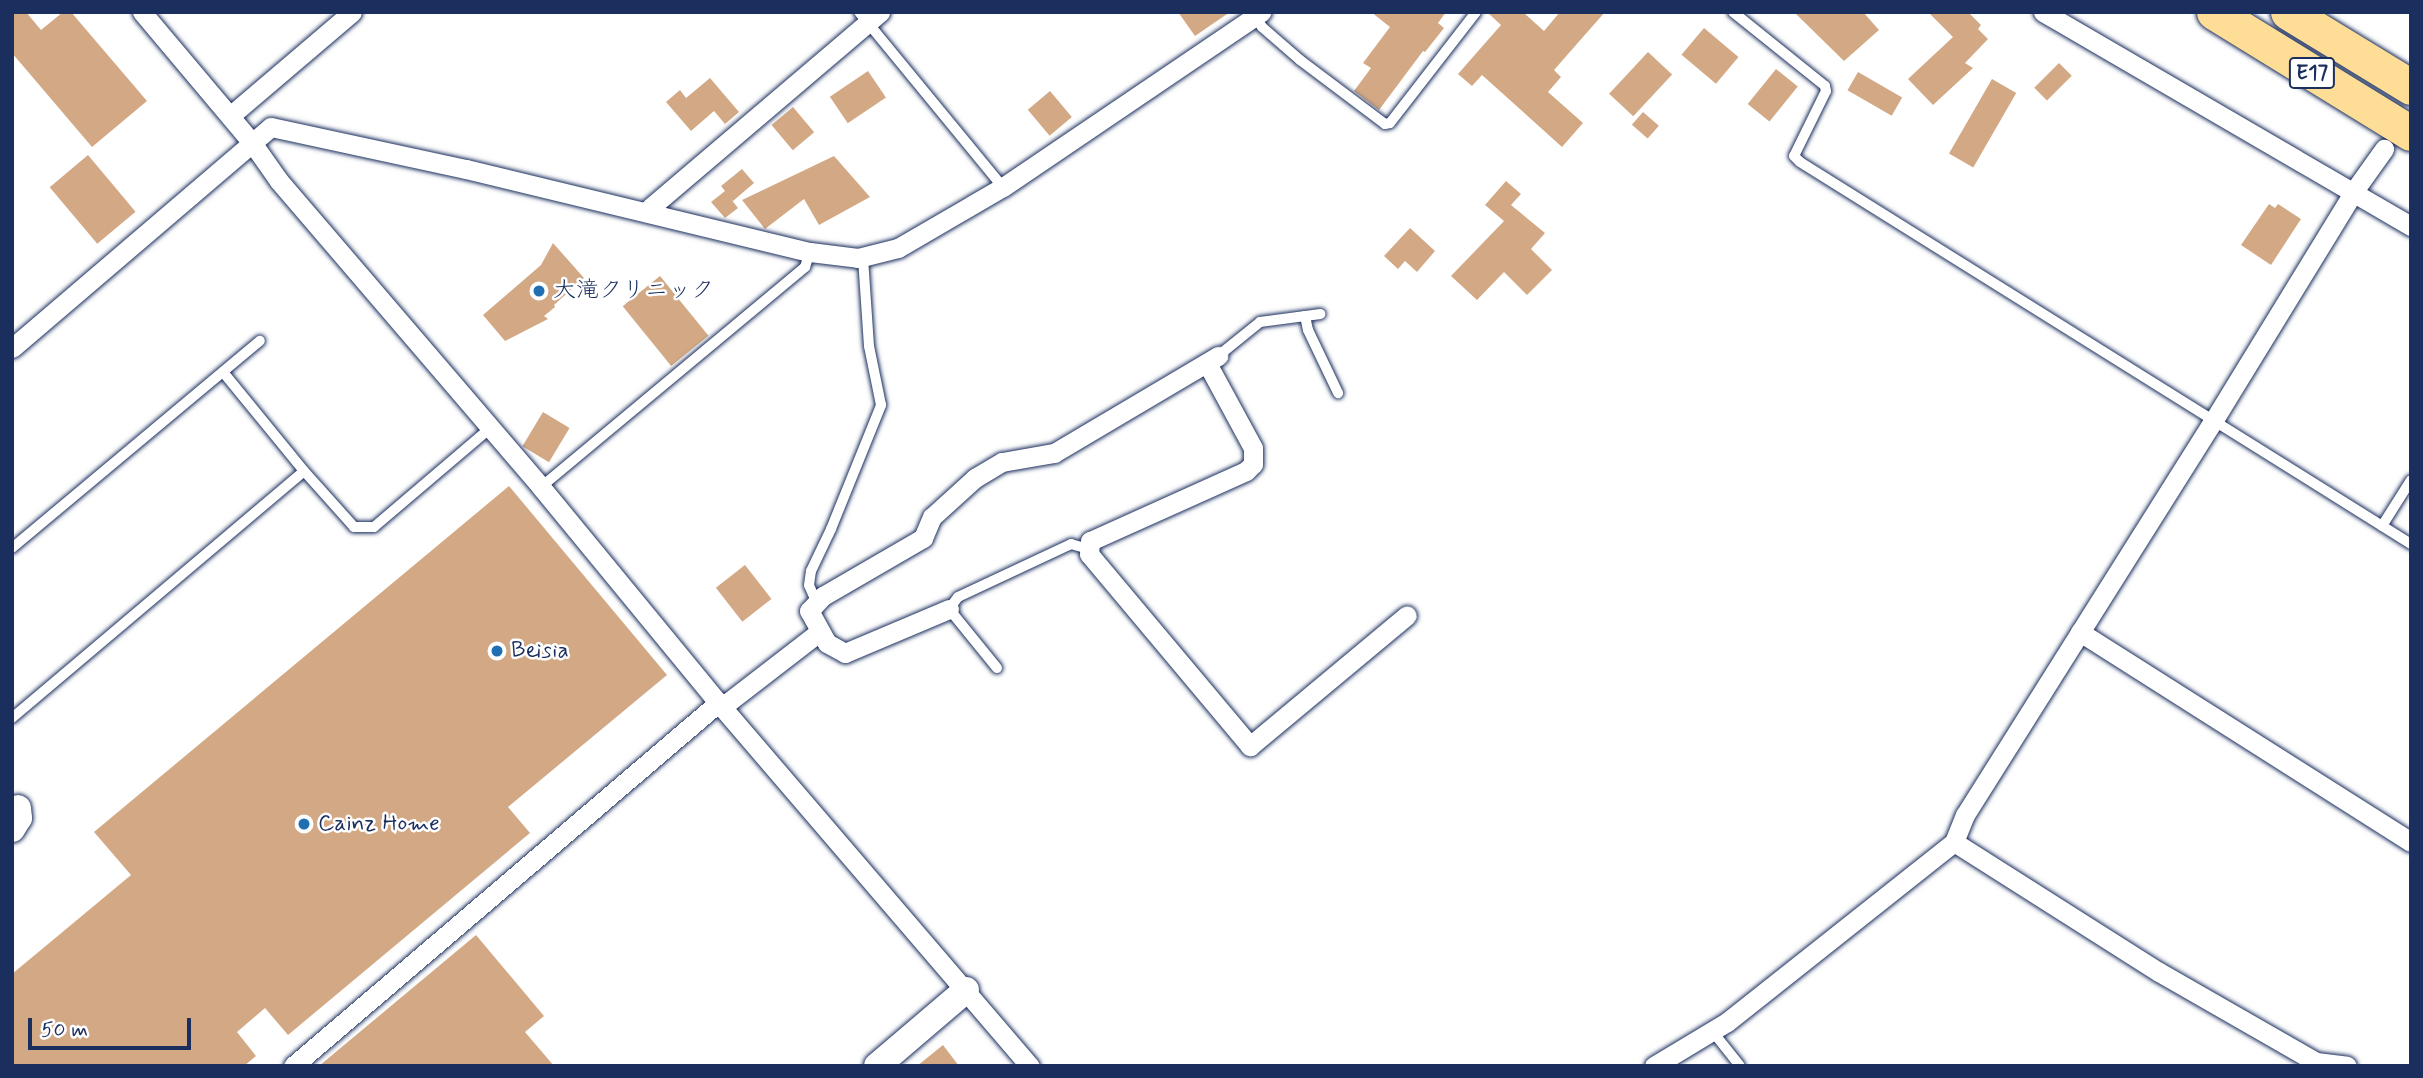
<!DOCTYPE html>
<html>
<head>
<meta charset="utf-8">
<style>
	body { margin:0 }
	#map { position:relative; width:2423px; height:1078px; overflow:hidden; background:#fff; font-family:Mynerve,"Klee One",sans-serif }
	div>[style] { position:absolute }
	.building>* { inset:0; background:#d3a985; transform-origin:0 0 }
	.roads { filter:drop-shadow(0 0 2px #1b2f5e) drop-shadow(0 0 2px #1b2f5e) }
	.lane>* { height:10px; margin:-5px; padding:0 5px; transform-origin:5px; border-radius:5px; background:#fff }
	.street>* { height:19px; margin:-9.5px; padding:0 9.5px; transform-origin:9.5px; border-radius:9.5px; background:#fff }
	.secondary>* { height:26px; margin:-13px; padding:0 13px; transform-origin:13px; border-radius:13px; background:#fff }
	.highway>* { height:35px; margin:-17.5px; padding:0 17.5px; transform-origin:17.5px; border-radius:17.5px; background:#fedd96 }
	.dots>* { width:19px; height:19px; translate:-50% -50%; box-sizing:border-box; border:4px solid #fff; border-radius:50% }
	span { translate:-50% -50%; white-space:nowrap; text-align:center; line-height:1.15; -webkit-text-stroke:5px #fff; paint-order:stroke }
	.shield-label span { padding:2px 5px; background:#fff; border:2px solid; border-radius:5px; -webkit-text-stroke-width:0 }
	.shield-label { font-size:21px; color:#1b2f5e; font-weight:700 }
	.poi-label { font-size:23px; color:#1b2f5e }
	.left { translate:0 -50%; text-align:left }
	.frame { position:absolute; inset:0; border:14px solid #1b2f5e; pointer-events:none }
	.scale { position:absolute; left:28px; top:1018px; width:163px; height:32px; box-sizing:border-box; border:4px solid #1b2f5e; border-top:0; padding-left:9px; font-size:21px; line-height:24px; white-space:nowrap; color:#1b2f5e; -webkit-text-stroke:5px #fff; paint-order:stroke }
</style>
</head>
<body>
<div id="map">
	<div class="building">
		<i style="clip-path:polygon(12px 12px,26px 12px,41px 30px,63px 12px,71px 12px,147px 101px,92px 147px,12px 53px)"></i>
		<i style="clip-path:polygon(1178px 12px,1230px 12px,1195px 36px)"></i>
		<i style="clip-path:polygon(1371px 12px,1446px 12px,1438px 23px,1444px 28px,1425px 52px,1423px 51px,1379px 110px,1354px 91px,1371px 68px,1363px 63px,1390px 27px)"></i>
		<i style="clip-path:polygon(1487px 12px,1523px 12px,1544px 31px,1560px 12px,1605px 12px,1554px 70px,1561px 77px,1548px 92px,1583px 123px,1562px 147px,1482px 75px,1472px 86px,1458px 74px,1501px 25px)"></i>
		<i style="clip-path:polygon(1794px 12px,1863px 12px,1879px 30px,1844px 61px)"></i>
		<i style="clip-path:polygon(1928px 12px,1968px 12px,1981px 25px,1978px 29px,1988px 39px,1965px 63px,1973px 68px,1933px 105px,1908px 79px,1953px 37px)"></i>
		<i style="left:1704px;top:28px;width:45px;height:35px;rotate:40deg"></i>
		<i style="left:1648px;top:52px;width:33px;height:57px;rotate:43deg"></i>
		<i style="left:2059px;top:63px;width:18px;height:35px;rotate:45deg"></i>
		<i style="left:1776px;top:69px;width:28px;height:45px;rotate:39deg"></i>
		<i style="left:868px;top:71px;width:32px;height:46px;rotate:56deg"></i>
		<i style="left:1858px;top:72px;width:51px;height:21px;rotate:30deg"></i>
		<i style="clip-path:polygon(710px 78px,739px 112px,725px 124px,714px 111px,691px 131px,666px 102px,680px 90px,686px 98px)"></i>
		<i style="left:1992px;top:79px;width:28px;height:86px;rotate:30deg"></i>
		<i style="left:1050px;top:91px;width:34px;height:29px;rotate:50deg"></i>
		<i style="left:793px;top:107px;width:33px;height:28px;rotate:50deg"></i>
		<i style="left:1643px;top:112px;width:21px;height:17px;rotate:41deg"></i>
		<i style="left:88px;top:155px;width:74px;height:50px;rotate:50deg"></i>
		<i style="clip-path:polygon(834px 156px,870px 197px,819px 225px,804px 199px,765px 229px,742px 200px)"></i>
		<i style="clip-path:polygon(742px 169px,754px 183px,733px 201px,731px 199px,738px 208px,725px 218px,711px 202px,725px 191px,721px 186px)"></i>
		<i style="clip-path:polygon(1506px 181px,1521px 194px,1511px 205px,1545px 233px,1531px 249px,1552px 270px,1527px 295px,1504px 272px,1477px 300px,1451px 276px,1504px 221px,1485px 205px)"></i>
		<i style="clip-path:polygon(2269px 204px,2275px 208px,2278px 204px,2301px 219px,2271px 265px,2241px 245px)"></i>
		<i style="clip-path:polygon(1410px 228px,1435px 251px,1417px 272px,1405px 261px,1398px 269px,1384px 256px)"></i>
		<i style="clip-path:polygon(553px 243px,584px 278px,554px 305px,555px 307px,544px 316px,548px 319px,505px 341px,483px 315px,541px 265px)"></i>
		<i style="left:660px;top:276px;width:77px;height:48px;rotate:51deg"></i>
		<i style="left:543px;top:412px;width:31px;height:40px;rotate:31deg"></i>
		<i style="clip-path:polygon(509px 486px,667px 675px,508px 807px,530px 833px,288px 1035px,265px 1008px,237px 1032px,256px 1056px,244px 1066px,12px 1066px,12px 974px,131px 875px,94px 832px)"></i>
		<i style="left:745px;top:565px;width:43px;height:37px;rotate:52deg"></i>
		<i style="clip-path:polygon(476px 935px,544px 1016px,525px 1032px,554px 1066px,319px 1066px)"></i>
		<i style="clip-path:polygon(943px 1045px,959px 1066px,917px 1066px)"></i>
	</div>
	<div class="roads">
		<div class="lane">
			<i style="left:859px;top:12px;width:227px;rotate:50.6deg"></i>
			<i style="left:1733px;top:12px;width:118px;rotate:38.8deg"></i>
			<i style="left:1825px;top:86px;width:5px;rotate:79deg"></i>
			<i style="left:1826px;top:91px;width:72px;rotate:116.2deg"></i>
			<i style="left:1794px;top:156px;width:8px;rotate:45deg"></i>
			<i style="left:1800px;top:162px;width:721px;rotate:32.01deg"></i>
			<i style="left:1253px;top:14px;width:16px;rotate:55deg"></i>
			<i style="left:1262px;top:27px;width:50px;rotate:41deg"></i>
			<i style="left:1300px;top:60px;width:106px;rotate:37deg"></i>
			<i style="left:1385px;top:124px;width:5px;rotate:-11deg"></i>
			<i style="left:1390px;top:123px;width:140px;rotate:-52.2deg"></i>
			<i style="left:1305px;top:316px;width:14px;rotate:78deg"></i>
			<i style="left:1308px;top:330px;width:70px;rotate:64.5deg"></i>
			<i style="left:1218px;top:356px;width:54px;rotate:-39deg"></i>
			<i style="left:1260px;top:322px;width:61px;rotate:-7.6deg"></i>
			<i style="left:223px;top:372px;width:128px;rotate:50.7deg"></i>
			<i style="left:541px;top:487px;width:344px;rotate:-39.8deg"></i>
			<i style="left:805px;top:267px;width:16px;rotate:-72deg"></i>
			<i style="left:2382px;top:526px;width:54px;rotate:-57.8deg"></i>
			<i style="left:12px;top:548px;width:323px;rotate:-39.9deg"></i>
			<i style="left:816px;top:601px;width:17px;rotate:-114deg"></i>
			<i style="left:809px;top:585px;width:14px;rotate:-82deg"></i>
			<i style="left:811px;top:571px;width:47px;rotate:-64.5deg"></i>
			<i style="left:831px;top:529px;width:134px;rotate:-68deg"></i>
			<i style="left:881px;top:405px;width:60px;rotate:-101.5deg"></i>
			<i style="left:869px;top:346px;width:89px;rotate:-93.9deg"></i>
			<i style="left:997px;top:668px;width:76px;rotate:-129.1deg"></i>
			<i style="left:949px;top:609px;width:15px;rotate:-53deg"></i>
			<i style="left:958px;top:597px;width:125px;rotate:-25.1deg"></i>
			<i style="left:1071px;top:544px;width:18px;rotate:16deg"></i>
			<i style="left:12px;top:718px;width:382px;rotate:-40.2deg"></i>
			<i style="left:304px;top:471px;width:75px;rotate:48.2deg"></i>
			<i style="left:354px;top:527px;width:20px"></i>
			<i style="left:374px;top:527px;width:151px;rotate:-40.4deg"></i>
			<i style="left:1713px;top:1032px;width:43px;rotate:51.5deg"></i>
		</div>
		<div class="street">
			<i style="left:142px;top:12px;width:172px;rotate:49.9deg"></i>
			<i style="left:253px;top:144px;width:45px;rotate:54.9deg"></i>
			<i style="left:279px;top:181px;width:403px;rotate:49.4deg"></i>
			<i style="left:541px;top:487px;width:285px;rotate:50.6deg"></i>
			<i style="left:722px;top:707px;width:473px;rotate:49.4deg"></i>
			<i style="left:2043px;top:12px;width:426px;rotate:30.2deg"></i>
			<i style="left:230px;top:116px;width:160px;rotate:-40.4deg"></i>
			<i style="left:650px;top:213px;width:6px;rotate:-81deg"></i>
			<i style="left:651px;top:207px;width:301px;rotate:-40.4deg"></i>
			<i style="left:12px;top:348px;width:340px;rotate:-40.5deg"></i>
			<i style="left:271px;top:127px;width:199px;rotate:12.2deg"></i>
			<i style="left:466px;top:169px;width:354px;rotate:13.6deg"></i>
			<i style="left:810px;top:252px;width:48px;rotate:7.1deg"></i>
			<i style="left:858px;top:258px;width:41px;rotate:-14deg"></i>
			<i style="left:898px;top:248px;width:121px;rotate:-30.2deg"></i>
			<i style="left:1003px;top:187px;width:312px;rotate:-34.1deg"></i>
			<i style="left:1208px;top:365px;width:94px;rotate:61.5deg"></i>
			<i style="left:1253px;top:448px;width:16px;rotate:90deg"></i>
			<i style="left:1253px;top:464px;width:10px;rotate:135deg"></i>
			<i style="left:1246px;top:471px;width:171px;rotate:155.8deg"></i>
			<i style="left:1090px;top:541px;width:13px;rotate:94deg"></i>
			<i style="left:1089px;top:554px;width:251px;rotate:50deg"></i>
			<i style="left:1250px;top:746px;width:204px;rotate:-39.8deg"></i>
			<i style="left:949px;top:609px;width:113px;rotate:157.1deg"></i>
			<i style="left:845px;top:653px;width:21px;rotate:-151deg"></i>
			<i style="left:827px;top:643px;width:37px;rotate:-119deg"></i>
			<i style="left:809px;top:611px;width:21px;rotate:-47deg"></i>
			<i style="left:823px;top:596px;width:116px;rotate:-30.1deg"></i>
			<i style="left:923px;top:538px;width:23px;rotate:-67deg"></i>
			<i style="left:932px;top:517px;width:58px;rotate:-42.2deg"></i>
			<i style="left:975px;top:478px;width:31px;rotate:-31deg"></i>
			<i style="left:1002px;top:462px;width:53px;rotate:-9.8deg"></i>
			<i style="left:1054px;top:453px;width:191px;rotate:-30.6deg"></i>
			<i style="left:2080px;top:632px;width:392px;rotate:32.4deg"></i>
			<i style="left:722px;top:707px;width:123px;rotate:-37.7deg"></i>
			<i style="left:1954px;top:842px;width:243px;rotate:32.4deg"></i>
			<i style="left:2159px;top:972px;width:181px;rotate:29.8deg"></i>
			<i style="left:2316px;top:1062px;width:31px;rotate:7deg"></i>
			<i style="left:293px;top:1066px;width:560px;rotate:-40.51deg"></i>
			<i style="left:1654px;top:1066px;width:85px;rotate:-31.1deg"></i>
			<i style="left:1727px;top:1022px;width:290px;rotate:-38.4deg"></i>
			<i style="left:1954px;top:842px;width:29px;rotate:-68deg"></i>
			<i style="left:1965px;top:815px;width:463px;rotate:-57.8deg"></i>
			<i style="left:2212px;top:423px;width:272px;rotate:-58.5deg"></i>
			<i style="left:2354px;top:191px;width:52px;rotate:-54.5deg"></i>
		</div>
		<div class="secondary">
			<i style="left:12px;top:829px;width:13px;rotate:-58deg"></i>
			<i style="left:19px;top:818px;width:10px;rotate:-96deg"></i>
			<i style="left:877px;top:1066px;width:117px;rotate:-40.5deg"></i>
		</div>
		<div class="highway">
			<i style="left:2214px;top:12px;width:231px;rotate:31.6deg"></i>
			<i style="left:2288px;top:12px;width:144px;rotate:31.4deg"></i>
		</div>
	</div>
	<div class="dots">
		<i style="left:539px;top:291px;background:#1f6fb2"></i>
		<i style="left:497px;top:651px;background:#1f6fb2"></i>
		<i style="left:304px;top:824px;background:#1f6fb2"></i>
	</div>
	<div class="shield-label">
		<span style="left:2312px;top:73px">E17</span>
	</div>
	<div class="poi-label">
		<span class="left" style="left:553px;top:291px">大滝クリニック</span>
		<span class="left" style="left:511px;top:651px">Beisia</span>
		<span class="left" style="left:318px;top:824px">Cainz Home</span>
	</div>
	<div class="frame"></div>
	<div class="scale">50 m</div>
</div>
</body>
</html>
